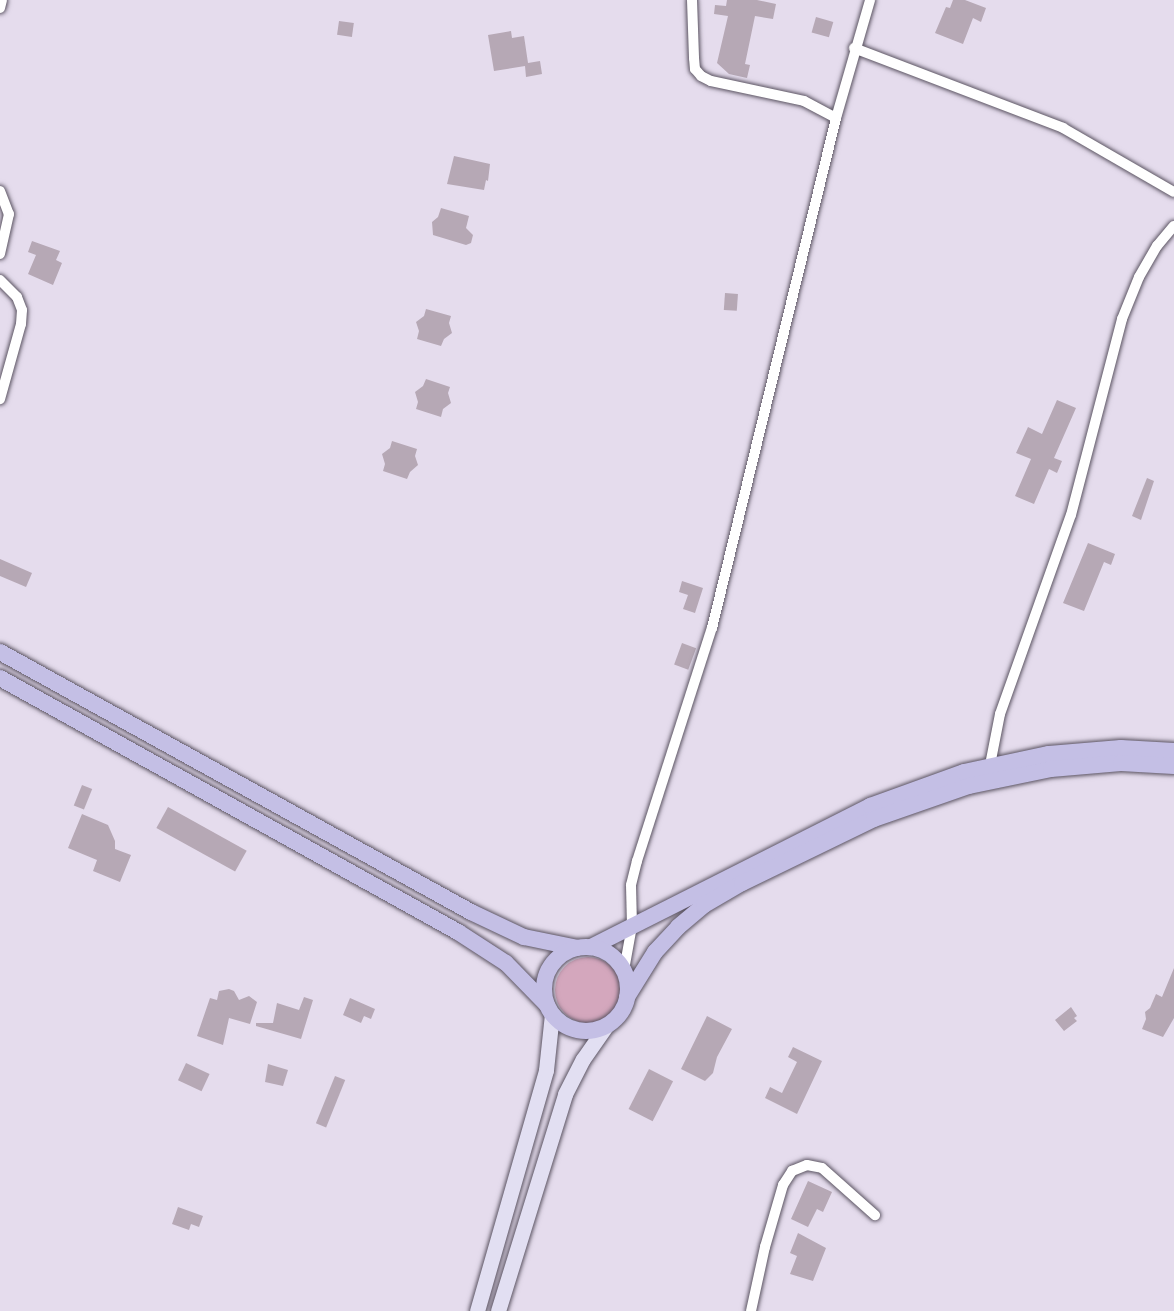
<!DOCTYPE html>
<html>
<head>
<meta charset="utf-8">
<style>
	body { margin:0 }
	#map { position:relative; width:1174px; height:1311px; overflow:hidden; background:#e5dced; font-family:Figtree,sans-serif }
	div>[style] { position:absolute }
	.green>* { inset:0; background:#d4a7bd }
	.round { border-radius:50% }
	.building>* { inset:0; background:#b6a8b5; transform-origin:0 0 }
	.roads { filter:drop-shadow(0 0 2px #5b5462) drop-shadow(0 0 2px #5b5462) }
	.minor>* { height:10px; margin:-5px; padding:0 5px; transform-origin:5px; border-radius:5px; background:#fff }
	.secondary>* { height:15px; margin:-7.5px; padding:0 7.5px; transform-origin:7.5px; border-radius:7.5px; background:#e2dff2 }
	.primary>* { height:16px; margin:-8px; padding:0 8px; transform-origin:8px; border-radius:8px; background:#c4bfe5 }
	.primary>.ring { margin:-8px; padding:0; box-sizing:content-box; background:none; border:16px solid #c4bfe5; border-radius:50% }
	span { translate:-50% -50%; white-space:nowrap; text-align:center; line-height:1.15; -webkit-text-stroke:5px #f2e9fa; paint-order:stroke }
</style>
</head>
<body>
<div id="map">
	<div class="green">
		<i class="round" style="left:555px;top:957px;width:66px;height:66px"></i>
	</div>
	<div class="building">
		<i style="clip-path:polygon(727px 0,757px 0,776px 4px,773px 19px,755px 16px,745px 64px,750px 65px,747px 78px,729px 74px,717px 63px,728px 16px,714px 14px,715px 5px,726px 6px)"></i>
		<i style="clip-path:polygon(953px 0,965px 0,986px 8px,981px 22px,973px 18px,963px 44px,935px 33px,946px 7px,950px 8px)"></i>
		<i style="left:816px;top:17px;width:18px;height:16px;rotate:16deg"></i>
		<i style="left:339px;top:21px;width:15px;height:14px;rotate:8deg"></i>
		<i style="clip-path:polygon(511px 31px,512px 38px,524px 36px,528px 63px,540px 61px,542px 74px,526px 77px,525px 66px,494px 71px,488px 35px)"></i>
		<i style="clip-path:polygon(454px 156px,490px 164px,488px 181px,486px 180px,484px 190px,447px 184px)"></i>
		<i style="clip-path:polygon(441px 208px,469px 216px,466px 228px,473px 235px,471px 243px,466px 245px,433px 235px,432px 222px,438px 217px)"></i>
		<i style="clip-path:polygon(32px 241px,60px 251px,56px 260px,62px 263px,53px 285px,28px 274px,36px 255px,28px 252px)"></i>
		<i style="left:725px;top:293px;width:13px;height:17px;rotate:4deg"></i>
		<i style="clip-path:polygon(426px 309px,451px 316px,449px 323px,452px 333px,444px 339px,441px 346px,417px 339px,419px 331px,416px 322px,424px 316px)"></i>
		<i style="clip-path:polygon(426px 379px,450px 387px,448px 393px,451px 403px,443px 409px,441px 417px,416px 409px,418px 402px,415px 392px,423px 386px)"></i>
		<i style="clip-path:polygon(1057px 400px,1076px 408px,1054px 458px,1062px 461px,1057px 473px,1049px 469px,1034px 504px,1015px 496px,1031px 459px,1016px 453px,1028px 427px,1042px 434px)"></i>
		<i style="clip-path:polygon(392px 441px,417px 449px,415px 456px,418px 465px,410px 472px,407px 479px,383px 471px,385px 464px,382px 454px,390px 448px)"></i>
		<i style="clip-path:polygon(1147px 478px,1154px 481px,1141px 520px,1132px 516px)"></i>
		<i style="clip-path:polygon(1088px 543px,1115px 554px,1111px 565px,1104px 562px,1084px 611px,1063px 603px)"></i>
		<i style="clip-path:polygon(0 559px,32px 573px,26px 587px,0 576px)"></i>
		<i style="clip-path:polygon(682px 581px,703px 588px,695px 613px,683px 609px,688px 595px,679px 592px)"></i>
		<i style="left:682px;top:643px;width:15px;height:23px;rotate:20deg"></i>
		<i style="left:82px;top:785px;width:11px;height:22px;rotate:22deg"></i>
		<i style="left:168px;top:807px;width:90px;height:24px;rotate:29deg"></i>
		<i style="clip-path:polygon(82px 814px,108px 825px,115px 841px,115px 849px,131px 855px,120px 882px,93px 871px,97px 860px,68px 848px)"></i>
		<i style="clip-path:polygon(1174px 968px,1174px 1018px,1163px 1037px,1142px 1029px,1146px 1019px,1145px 1012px,1150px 1008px,1156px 994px,1162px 997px)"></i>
		<i style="clip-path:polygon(229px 989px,234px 991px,239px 1000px,249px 996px,257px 1002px,250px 1024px,229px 1018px,223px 1045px,197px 1036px,210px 998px,217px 1000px,219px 991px)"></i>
		<i style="clip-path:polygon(304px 997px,313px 1000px,301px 1039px,256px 1026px,256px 1023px,273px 1023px,277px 1003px,299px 1010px)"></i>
		<i style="clip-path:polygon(350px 998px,375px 1009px,371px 1019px,364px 1016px,361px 1023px,343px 1015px)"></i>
		<i style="clip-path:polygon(1071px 1007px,1077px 1016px,1074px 1018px,1077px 1021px,1064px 1031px,1055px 1020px)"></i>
		<i style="clip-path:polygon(707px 1016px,732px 1029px,717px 1057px,713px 1073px,705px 1081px,681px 1069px)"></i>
		<i style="clip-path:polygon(793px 1047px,822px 1061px,797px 1114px,765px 1098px,770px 1087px,782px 1093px,797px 1062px,788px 1057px)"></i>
		<i style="left:186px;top:1063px;width:26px;height:19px;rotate:25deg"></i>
		<i style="clip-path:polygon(268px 1064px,288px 1070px,283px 1086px,265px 1082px)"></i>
		<i style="left:649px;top:1069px;width:27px;height:45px;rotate:27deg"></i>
		<i style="left:335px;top:1076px;width:11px;height:51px;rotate:22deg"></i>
		<i style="clip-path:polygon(808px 1181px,832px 1192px,823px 1212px,817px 1209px,808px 1227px,791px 1219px)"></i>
		<i style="clip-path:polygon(178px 1207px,203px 1216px,199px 1227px,191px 1224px,189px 1230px,172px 1224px)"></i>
		<i style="clip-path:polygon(798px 1233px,826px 1248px,813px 1281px,790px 1274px,797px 1256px,790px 1253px)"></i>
	</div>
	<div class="roads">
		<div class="minor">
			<i style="left:692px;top:0;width:58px;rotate:88deg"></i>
			<i style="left:694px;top:58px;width:11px;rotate:85deg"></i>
			<i style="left:695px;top:69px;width:9px;rotate:49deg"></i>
			<i style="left:701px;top:76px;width:11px;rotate:27deg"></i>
			<i style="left:711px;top:81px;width:95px;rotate:12.1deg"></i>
			<i style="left:804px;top:101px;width:36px;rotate:28deg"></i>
			<i style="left:0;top:8px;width:8px;rotate:-76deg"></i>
			<i style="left:854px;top:48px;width:224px;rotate:20.9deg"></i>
			<i style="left:1063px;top:128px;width:128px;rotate:30deg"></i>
			<i style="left:0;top:191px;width:25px;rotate:69deg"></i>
			<i style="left:9px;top:214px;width:41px;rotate:102.7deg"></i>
			<i style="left:0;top:280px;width:24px;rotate:45deg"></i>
			<i style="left:17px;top:297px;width:14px;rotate:69deg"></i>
			<i style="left:22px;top:310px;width:14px;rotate:94deg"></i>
			<i style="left:21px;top:324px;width:78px;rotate:105.6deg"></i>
			<i style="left:990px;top:765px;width:52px;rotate:-78.9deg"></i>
			<i style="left:1000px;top:714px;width:211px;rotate:-70.4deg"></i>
			<i style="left:1071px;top:515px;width:203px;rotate:-75.4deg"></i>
			<i style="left:1122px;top:319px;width:45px;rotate:-68deg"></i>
			<i style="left:1139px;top:277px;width:36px;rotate:-60deg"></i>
			<i style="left:1157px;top:246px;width:26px;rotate:-50deg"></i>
			<i style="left:624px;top:970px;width:45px;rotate:-79.7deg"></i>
			<i style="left:632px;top:926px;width:41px;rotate:-91.4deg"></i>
			<i style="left:631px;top:885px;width:25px;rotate:-76deg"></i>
			<i style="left:637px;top:861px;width:245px;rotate:-72.2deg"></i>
			<i style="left:712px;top:628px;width:525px;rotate:-76.33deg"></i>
			<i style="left:836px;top:118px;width:123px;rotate:-73.9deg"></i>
			<i style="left:751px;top:1311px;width:66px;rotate:-77.7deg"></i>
			<i style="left:765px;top:1247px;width:65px;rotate:-73.8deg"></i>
			<i style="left:783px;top:1185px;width:17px;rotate:-57deg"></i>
			<i style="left:792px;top:1171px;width:16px;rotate:-22deg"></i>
			<i style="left:807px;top:1165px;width:15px;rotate:11deg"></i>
			<i style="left:822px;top:1168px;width:71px;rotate:41.6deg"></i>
		</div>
		<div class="secondary">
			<i style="left:477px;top:1311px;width:251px;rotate:-74deg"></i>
			<i style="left:546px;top:1070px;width:56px;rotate:-83.9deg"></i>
			<i style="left:498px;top:1311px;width:227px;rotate:-72.8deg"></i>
			<i style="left:565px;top:1094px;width:39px;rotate:-63deg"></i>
			<i style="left:583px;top:1059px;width:40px;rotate:-55.1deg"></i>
		</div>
		<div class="primary">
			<i style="left:0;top:652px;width:538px;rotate:28.9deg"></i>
			<i style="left:471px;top:912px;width:59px;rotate:25.3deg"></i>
			<i style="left:524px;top:937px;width:54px;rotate:11.7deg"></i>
			<i style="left:0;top:678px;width:524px;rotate:29.01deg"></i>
			<i style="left:458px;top:932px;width:57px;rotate:32.9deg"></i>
			<i style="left:506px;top:963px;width:59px;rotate:45.7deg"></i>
			<i style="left:591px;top:947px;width:313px;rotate:-26.8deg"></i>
			<i style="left:870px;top:806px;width:100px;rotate:-19.9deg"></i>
			<i style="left:964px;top:772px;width:87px;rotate:-12deg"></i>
			<i style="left:1049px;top:754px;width:72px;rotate:-4.8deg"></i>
			<i style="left:1121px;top:748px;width:53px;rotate:3.2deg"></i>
			<i class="ring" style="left:544px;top:947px;width:68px;height:68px"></i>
			<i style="left:627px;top:997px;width:53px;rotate:-58.1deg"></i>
			<i style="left:655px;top:952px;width:34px;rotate:-47deg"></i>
			<i style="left:678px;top:927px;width:34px;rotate:-40deg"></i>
			<i style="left:704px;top:905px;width:44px;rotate:-30.1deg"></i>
			<i style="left:742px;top:883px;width:147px;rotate:-25.9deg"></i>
			<i style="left:874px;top:819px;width:101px;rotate:-19.2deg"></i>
			<i style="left:969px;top:786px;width:84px;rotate:-11.7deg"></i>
			<i style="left:1051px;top:769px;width:70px;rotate:-4.9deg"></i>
			<i style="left:1121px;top:763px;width:53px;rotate:3.2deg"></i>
		</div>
	</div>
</div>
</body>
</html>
